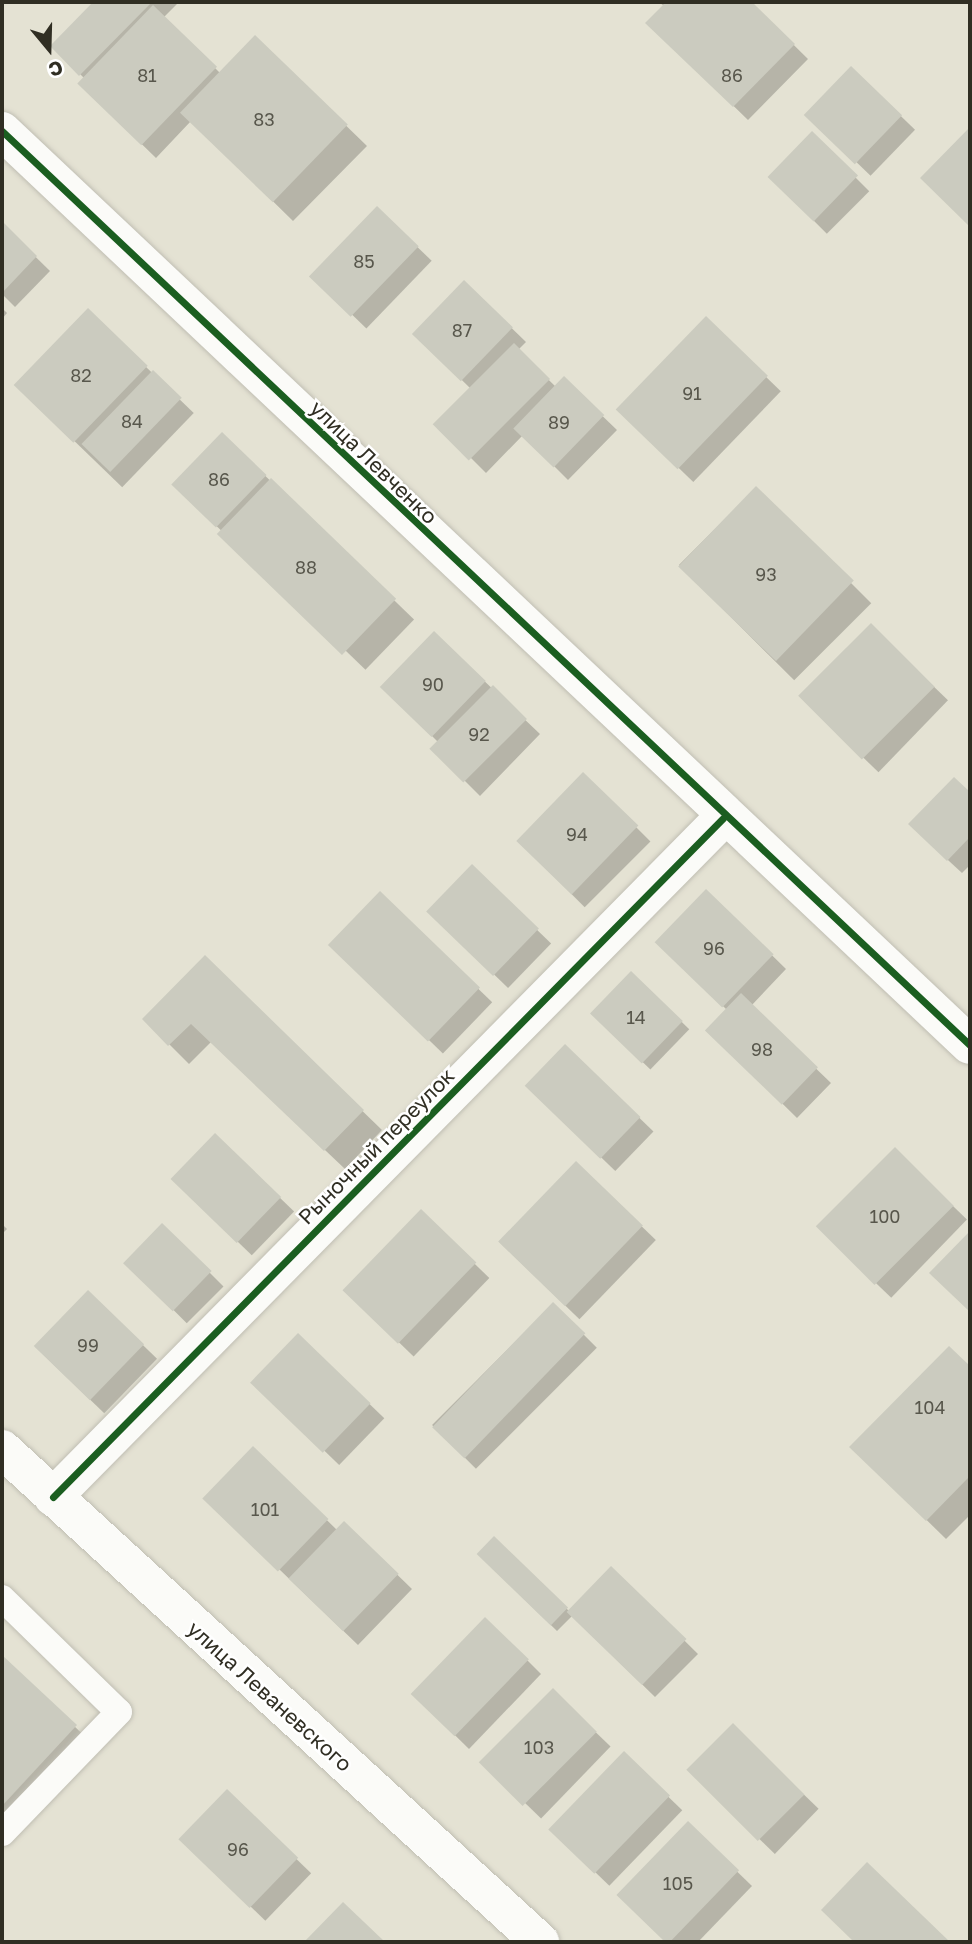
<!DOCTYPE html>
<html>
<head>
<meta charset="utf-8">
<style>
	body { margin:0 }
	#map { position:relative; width:972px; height:1944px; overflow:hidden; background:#e4e2d3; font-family:"Golos Text",sans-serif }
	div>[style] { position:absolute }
	.shadow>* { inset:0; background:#0003; transform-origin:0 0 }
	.building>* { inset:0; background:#cbcbbf; transform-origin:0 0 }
	.roads { filter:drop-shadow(0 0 2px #c0beb3) drop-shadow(0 0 2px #c0beb3) }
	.lane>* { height:26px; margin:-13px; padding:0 13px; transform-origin:13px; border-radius:13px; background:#fbfbf8 }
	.street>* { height:38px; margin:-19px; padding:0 19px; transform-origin:19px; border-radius:19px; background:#fbfbf8 }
	.secondary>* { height:38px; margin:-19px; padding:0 19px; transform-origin:19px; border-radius:19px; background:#fbfbf8 }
	.cycleway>* { height:7px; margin:-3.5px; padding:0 3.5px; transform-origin:3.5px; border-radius:3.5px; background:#1b5e20 }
	span { translate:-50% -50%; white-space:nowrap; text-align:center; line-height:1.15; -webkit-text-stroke:5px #fff; paint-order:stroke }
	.number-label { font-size:18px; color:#58574c }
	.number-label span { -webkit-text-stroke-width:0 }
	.street-label { font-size:21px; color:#302e23 }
	.frame { position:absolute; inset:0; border:4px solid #302e23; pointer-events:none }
	.north { position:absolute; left:14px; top:14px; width:70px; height:70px; -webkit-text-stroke:5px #fff; paint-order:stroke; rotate:161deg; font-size:19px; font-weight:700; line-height:28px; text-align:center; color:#302e23 }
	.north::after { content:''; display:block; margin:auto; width:24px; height:32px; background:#302e23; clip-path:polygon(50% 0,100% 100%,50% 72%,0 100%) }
</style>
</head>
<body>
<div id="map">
	<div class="shadow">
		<i style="clip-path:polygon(95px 2px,179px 2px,164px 17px,220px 73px,255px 37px,367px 146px,293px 221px,191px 121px,156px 158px,79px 83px,84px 78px,52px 46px)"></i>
		<i style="clip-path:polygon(659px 2px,750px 2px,808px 59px,748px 120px,648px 23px,664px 6px)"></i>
		<i style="left:851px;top:68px;width:89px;height:64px;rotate:44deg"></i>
		<i style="left:812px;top:134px;width:81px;height:60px;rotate:45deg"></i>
		<i style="left:377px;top:208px;width:76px;height:94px;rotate:44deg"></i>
		<i style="clip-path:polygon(2px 224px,50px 271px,15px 307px,2px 294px)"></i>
		<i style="clip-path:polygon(464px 282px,526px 342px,518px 350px,556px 387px,564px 379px,617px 430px,568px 480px,523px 435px,486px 473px,437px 424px,471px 389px,414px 333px)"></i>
		<i style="clip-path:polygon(2px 308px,7px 313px,2px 319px)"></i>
		<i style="left:88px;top:311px;width:147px;height:103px;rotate:44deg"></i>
		<i style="left:706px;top:319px;width:104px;height:126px;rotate:44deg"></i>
		<i style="left:222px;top:434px;width:267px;height:70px;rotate:44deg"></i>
		<i style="left:756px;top:488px;width:163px;height:109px;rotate:45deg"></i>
		<i style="left:871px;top:626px;width:107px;height:100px;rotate:44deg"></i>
		<i style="clip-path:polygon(434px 633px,540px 734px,480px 796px,433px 749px,439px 743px,382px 686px)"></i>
		<i style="left:584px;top:775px;width:94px;height:93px;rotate:45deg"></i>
		<i style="clip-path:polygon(954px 779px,970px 795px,970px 865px,962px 873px,924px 838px)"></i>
		<i style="left:472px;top:867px;width:110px;height:62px;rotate:44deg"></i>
		<i style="clip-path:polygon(706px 891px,786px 969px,751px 1006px,831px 1083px,797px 1118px,708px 1030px,727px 1010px,657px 941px)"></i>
		<i style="left:380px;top:894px;width:156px;height:71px;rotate:44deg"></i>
		<i style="clip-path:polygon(205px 958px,382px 1130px,345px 1169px,211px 1042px,189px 1064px,144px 1019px)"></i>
		<i style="left:631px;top:973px;width:81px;height:56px;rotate:44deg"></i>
		<i style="left:565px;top:1046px;width:123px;height:55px;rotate:44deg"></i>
		<i style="left:215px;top:1135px;width:110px;height:61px;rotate:44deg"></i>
		<i style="left:895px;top:1150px;width:100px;height:109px;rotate:44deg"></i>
		<i style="left:576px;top:1163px;width:111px;height:110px;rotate:44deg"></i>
		<i style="left:421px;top:1212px;width:95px;height:109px;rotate:44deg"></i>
		<i style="clip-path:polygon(2px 1224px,7px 1229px,2px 1234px)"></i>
		<i style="left:162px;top:1225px;width:87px;height:52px;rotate:45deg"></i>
		<i style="left:88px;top:1292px;width:96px;height:76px;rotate:44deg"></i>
		<i style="left:553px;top:1304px;width:62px;height:171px;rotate:45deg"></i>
		<i style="left:298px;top:1335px;width:120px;height:65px;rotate:44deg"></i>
		<i style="clip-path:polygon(949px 1348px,970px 1369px,970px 1515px,946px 1539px,852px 1447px)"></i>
		<i style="clip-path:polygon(253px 1448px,337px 1530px,344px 1523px,412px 1589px,358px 1645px,205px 1498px)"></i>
		<i style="clip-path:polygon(494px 1539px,569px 1611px,611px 1568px,698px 1654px,655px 1697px,572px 1616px,557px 1631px,479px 1555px)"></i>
		<i style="clip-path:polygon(2px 1657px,95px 1746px,2px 1846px)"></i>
		<i style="clip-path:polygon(527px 1660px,541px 1674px,469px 1749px,412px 1693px)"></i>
		<i style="left:553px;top:1691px;width:80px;height:100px;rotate:44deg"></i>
		<i style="left:733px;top:1726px;width:119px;height:63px;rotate:44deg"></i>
		<i style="left:624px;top:1754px;width:81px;height:105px;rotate:44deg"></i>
		<i style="left:227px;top:1792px;width:117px;height:66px;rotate:44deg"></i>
		<i style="clip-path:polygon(688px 1824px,752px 1886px,698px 1942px,667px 1942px,618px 1895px)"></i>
	</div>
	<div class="building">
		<i style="clip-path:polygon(93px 2px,152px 2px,79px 76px,50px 46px)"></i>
		<i style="clip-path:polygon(666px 2px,752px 2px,795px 44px,733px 107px,645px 23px)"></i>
		<i style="left:153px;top:5px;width:89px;height:109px;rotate:44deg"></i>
		<i style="left:255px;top:35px;width:129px;height:108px;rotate:44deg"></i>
		<i style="left:851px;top:66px;width:71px;height:68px;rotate:44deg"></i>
		<i style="clip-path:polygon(970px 127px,970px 227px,920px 178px)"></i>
		<i style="left:812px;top:131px;width:64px;height:64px;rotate:44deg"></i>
		<i style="left:377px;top:206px;width:58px;height:98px;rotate:44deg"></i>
		<i style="clip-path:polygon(2px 221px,37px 256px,2px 293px)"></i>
		<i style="left:464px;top:280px;width:68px;height:75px;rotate:44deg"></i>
		<i style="left:88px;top:308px;width:83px;height:107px;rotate:44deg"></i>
		<i style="left:706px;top:316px;width:86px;height:130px;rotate:44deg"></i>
		<i style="left:514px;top:343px;width:51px;height:115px;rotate:45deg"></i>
		<i style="left:153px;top:370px;width:40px;height:103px;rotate:44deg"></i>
		<i style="left:564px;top:376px;width:56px;height:73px;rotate:44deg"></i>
		<i style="left:222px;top:432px;width:62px;height:73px;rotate:44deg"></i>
		<i style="left:271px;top:478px;width:174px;height:78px;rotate:44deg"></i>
		<i style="left:756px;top:486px;width:136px;height:112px;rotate:44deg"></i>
		<i style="left:871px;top:623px;width:90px;height:103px;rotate:45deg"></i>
		<i style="left:434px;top:631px;width:72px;height:78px;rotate:44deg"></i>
		<i style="left:493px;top:685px;width:48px;height:90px;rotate:45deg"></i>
		<i style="left:583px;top:772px;width:77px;height:96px;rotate:44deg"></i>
		<i style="clip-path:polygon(954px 777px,970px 792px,970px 837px,947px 861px,908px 824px)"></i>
		<i style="left:472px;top:864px;width:93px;height:66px;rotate:44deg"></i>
		<i style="left:706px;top:889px;width:94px;height:74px;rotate:44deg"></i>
		<i style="left:380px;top:891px;width:139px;height:75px;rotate:44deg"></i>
		<i style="clip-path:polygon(205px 955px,364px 1110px,324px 1151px,191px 1024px,168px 1046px,142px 1019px)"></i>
		<i style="left:631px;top:971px;width:72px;height:59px;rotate:44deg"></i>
		<i style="left:741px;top:993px;width:107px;height:52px;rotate:44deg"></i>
		<i style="left:565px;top:1044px;width:105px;height:58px;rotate:44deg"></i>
		<i style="left:215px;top:1133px;width:92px;height:64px;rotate:44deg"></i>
		<i style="left:895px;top:1147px;width:83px;height:112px;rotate:45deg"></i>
		<i style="left:576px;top:1161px;width:93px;height:112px;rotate:44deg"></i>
		<i style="left:421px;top:1209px;width:77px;height:113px;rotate:44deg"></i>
		<i style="left:162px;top:1223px;width:69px;height:56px;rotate:44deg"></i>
		<i style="clip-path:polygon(970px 1231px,970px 1312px,929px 1273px)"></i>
		<i style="left:88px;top:1290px;width:78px;height:78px;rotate:44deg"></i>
		<i style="left:553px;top:1302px;width:45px;height:174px;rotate:44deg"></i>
		<i style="left:298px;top:1333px;width:101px;height:69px;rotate:44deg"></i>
		<i style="clip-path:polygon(949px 1346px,970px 1366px,970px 1476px,926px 1521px,849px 1447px)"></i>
		<i style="left:253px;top:1446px;width:105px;height:73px;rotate:44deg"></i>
		<i style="left:344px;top:1521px;width:76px;height:80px;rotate:44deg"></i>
		<i style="left:494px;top:1536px;width:103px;height:25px;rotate:44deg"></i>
		<i style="left:611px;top:1566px;width:105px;height:64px;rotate:44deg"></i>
		<i style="left:485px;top:1617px;width:61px;height:107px;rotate:44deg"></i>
		<i style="clip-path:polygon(2px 1655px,77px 1725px,2px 1806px)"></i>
		<i style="left:553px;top:1688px;width:62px;height:105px;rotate:45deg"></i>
		<i style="left:733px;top:1723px;width:101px;height:66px;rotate:45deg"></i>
		<i style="left:624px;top:1751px;width:64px;height:109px;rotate:44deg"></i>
		<i style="left:227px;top:1789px;width:99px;height:70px;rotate:44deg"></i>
		<i style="left:688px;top:1821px;width:71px;height:103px;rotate:44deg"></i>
		<i style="clip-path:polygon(867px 1862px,950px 1942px,854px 1942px,821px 1910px)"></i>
		<i style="clip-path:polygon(343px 1902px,385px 1942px,304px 1942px)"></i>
	</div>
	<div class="roads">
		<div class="lane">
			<i style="left:2px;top:1598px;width:163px;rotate:44.3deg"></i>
			<i style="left:119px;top:1712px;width:168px;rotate:134deg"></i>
		</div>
		<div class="street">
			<i style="left:2px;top:131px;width:1331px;rotate:43.36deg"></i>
			<i style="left:53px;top:1497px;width:954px;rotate:-45.38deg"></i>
		</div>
		<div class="secondary">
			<i style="left:2px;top:1449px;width:730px;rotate:42.5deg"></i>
		</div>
	</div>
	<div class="cycleway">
		<i style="left:2px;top:131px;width:1331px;rotate:43.36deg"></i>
		<i style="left:53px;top:1497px;width:954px;rotate:-45.38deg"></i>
	</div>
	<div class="number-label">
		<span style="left:147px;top:75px">81</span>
		<span style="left:732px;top:75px">86</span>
		<span style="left:264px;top:119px">83</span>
		<span style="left:364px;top:261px">85</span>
		<span style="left:462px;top:330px">87</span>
		<span style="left:81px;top:375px">82</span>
		<span style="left:692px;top:393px">91</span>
		<span style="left:132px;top:421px">84</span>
		<span style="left:559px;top:422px">89</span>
		<span style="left:219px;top:479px">86</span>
		<span style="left:306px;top:567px">88</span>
		<span style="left:766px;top:574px">93</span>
		<span style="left:433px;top:684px">90</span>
		<span style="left:479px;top:734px">92</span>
		<span style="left:577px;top:834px">94</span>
		<span style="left:714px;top:948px">96</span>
		<span style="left:636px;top:1017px">14</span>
		<span style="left:762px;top:1049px">98</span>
		<span style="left:885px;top:1216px">100</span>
		<span style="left:88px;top:1345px">99</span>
		<span style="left:930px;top:1407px">104</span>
		<span style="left:265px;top:1509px">101</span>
		<span style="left:539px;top:1747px">103</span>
		<span style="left:238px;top:1849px">96</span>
		<span style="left:678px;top:1883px">105</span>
	</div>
	<div class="street-label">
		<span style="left:374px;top:462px;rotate:44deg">улица Левченко</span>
		<span style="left:376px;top:1146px;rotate:-45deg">Рыночный переулок</span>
		<span style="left:270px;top:1696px;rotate:42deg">улица Леваневского</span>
	</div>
	<div class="frame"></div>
	<div class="north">С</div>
</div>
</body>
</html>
